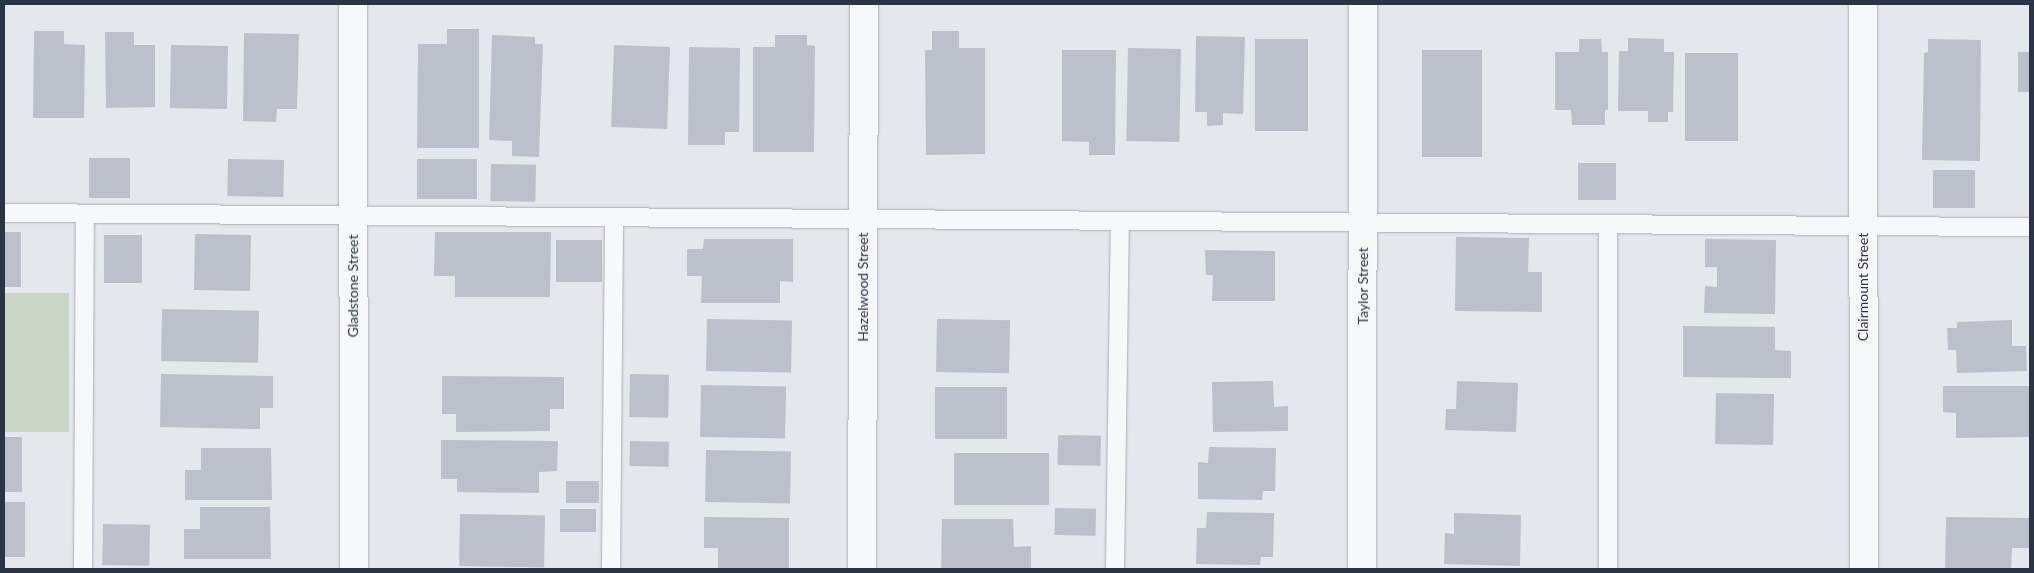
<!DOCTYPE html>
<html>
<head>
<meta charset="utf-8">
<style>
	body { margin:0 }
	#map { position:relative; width:2034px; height:573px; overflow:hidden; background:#e4e7ec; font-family:Lato,sans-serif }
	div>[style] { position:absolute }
	.green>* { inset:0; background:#c9d6c5; transform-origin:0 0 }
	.building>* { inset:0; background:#bbc0ca; transform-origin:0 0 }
	.roads { filter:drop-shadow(0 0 1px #a9aeb7) drop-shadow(0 0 1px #a9aeb7) }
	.service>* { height:18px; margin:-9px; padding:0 9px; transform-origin:9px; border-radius:9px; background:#f7f8fa }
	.minor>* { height:28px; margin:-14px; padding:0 14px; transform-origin:14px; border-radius:14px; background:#f7f8fa }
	span { translate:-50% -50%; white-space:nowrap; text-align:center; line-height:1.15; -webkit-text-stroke:4px #f4f6f9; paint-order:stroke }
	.street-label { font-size:14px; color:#2b3445 }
	.frame { position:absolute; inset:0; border:5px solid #2b3445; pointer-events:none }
</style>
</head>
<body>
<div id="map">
	<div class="green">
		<i style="left:4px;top:293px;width:65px;height:139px"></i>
	</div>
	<div class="building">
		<i style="clip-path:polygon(447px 29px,479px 29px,479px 148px,417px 148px,418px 44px,447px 44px)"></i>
		<i style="clip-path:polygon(34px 31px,64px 31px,64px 44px,85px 45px,84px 118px,33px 118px)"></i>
		<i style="clip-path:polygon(932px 31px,959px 31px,959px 48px,985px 48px,985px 154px,926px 155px,925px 50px,932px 50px)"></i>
		<i style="clip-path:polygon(105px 32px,134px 32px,134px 45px,155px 45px,155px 107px,106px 108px)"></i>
		<i style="clip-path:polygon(244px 33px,299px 34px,297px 109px,277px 109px,276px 122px,243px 121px)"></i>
		<i style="clip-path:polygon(492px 35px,535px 37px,535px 44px,543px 44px,539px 157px,512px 156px,512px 141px,489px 140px)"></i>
		<i style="clip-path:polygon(775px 35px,807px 35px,807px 45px,815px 46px,814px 152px,753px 152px,753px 47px,775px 47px)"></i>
		<i style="clip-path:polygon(1196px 36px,1245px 37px,1243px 114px,1223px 113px,1223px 125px,1207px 126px,1207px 112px,1195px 112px)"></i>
		<i style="clip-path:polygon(1628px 38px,1664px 39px,1664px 52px,1674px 52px,1673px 112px,1668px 112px,1668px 122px,1648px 122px,1648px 111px,1618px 111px,1619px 51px,1628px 51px)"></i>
		<i style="left:1255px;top:39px;width:53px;height:92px"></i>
		<i style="clip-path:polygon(1579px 39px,1601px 39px,1602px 52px,1608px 52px,1608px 110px,1605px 110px,1605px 125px,1572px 125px,1571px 110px,1555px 110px,1555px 52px,1579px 52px)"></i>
		<i style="clip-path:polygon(1928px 39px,1981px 40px,1980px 161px,1922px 160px,1924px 53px,1928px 52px)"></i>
		<i style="left:171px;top:45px;width:57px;height:63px;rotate:1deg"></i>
		<i style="left:614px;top:45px;width:56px;height:82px;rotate:2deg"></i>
		<i style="clip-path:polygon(689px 47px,740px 48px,739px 132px,725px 132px,725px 145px,688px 145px)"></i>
		<i style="left:1128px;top:48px;width:53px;height:93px;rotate:1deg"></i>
		<i style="clip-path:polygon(1062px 50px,1116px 50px,1115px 155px,1089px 155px,1089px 142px,1062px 141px)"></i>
		<i style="left:1422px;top:50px;width:60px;height:107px"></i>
		<i style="left:2018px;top:52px;width:12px;height:40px"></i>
		<i style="left:1685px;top:53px;width:53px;height:88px"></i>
		<i style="left:89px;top:158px;width:41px;height:40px"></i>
		<i style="left:228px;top:159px;width:56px;height:37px;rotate:1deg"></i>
		<i style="left:417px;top:159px;width:60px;height:40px"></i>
		<i style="left:1578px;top:163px;width:38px;height:37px"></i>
		<i style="left:491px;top:164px;width:45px;height:37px;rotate:1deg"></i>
		<i style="left:1933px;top:170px;width:42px;height:38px"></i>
		<i style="left:4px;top:232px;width:17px;height:55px"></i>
		<i style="clip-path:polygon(435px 232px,551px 232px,550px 297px,455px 297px,455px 276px,434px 276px)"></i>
		<i style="left:195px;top:234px;width:56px;height:56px;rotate:1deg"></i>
		<i style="left:104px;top:235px;width:38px;height:48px"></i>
		<i style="clip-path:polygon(1456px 237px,1529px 238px,1528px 272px,1542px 272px,1542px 312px,1455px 311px)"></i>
		<i style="clip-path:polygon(704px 239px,793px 239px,793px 282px,780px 281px,780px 303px,701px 303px,702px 276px,687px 276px,687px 249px,703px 249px)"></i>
		<i style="clip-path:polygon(1705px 239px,1776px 240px,1775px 314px,1704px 313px,1705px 286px,1717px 287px,1717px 267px,1705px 267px)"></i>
		<i style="left:602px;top:240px;width:42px;height:46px;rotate:90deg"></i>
		<i style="clip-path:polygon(1205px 250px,1275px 251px,1275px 301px,1212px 301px,1213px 275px,1206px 275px)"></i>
		<i style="left:162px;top:309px;width:97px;height:52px;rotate:1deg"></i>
		<i style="left:707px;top:319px;width:85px;height:52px;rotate:1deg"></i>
		<i style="left:937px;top:319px;width:73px;height:53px;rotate:1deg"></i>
		<i style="clip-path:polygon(2012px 320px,2012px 346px,2026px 346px,2027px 371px,1957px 373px,1956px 350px,1948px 350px,1947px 328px,1957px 328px,1957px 322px)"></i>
		<i style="clip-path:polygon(1683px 326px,1775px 327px,1775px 350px,1791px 351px,1791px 378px,1683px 377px)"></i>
		<i style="clip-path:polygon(161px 374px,273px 376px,273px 408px,260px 408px,260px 429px,160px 427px)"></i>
		<i style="left:630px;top:374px;width:39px;height:43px;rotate:1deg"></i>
		<i style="clip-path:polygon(442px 376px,564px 377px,564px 409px,550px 409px,550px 431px,456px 432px,456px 414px,442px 414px)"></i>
		<i style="clip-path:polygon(1273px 381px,1274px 407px,1288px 406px,1288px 431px,1213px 432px,1212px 382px)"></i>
		<i style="clip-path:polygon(1457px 381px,1518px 383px,1516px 432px,1445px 430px,1446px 409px,1456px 409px)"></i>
		<i style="left:701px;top:385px;width:85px;height:52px;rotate:1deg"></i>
		<i style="clip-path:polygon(1943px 386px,2030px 386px,2030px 437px,1956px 438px,1956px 413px,1943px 412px)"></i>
		<i style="left:935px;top:387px;width:72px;height:52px"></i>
		<i style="left:1716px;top:393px;width:58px;height:51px;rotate:1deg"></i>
		<i style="left:1058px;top:435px;width:43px;height:30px;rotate:1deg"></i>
		<i style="left:4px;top:437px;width:18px;height:55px"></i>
		<i style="clip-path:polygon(441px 440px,558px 441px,557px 471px,539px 472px,539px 493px,457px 492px,457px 479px,441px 479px)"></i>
		<i style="left:630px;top:441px;width:39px;height:25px;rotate:1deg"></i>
		<i style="clip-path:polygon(1209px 447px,1276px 448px,1275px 491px,1263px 491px,1262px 500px,1198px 499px,1198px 462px,1208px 463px)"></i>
		<i style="clip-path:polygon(201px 448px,271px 448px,272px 500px,185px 500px,185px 470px,201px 470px)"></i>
		<i style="left:706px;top:450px;width:85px;height:52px;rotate:1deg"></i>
		<i style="left:954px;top:453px;width:95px;height:52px"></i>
		<i style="left:566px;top:481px;width:33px;height:22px"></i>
		<i style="left:4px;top:502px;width:21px;height:55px"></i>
		<i style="clip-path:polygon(200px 507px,270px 507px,271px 559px,184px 559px,184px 529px,200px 529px)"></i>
		<i style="left:1055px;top:508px;width:41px;height:27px;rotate:1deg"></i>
		<i style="left:560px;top:509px;width:36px;height:23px"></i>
		<i style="clip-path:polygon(1207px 512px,1274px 513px,1273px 557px,1261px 557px,1260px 565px,1196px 564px,1197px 528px,1206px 528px)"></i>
		<i style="clip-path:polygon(1454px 513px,1521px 515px,1520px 566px,1444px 564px,1445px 533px,1454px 534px)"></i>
		<i style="left:460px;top:514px;width:85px;height:52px;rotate:1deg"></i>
		<i style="clip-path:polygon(704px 517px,789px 518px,789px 569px,718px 569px,718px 548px,704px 548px)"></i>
		<i style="clip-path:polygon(1946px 517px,2030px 518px,2030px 548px,2012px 548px,2011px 569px,1945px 569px)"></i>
		<i style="clip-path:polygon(942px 519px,1013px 519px,1014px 547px,1031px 546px,1031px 569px,941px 569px)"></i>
		<i style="left:103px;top:524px;width:47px;height:41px;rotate:1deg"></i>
	</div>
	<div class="roads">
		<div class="service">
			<i style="left:4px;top:213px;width:2026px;rotate:0.4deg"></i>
			<i style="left:83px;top:569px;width:355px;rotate:-89.7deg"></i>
			<i style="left:611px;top:569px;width:351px;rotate:-89.5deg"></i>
			<i style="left:1115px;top:569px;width:348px;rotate:-89.2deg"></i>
			<i style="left:1608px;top:569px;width:344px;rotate:-90deg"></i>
		</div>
		<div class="minor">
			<i style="left:353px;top:4px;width:565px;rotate:89.9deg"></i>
			<i style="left:1863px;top:4px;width:565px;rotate:89.9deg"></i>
			<i style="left:862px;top:569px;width:565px;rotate:-89.8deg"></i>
			<i style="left:1362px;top:569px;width:565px;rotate:-89.9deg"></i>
		</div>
	</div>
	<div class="street-label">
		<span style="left:353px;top:286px;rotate:-90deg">Gladstone Street</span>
		<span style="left:1363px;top:286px;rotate:-90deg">Taylor Street</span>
		<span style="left:863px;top:287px;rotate:-90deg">Hazelwood Street</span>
		<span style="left:1863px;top:287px;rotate:-90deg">Clairmount Street</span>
	</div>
	<div class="frame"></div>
</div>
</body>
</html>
